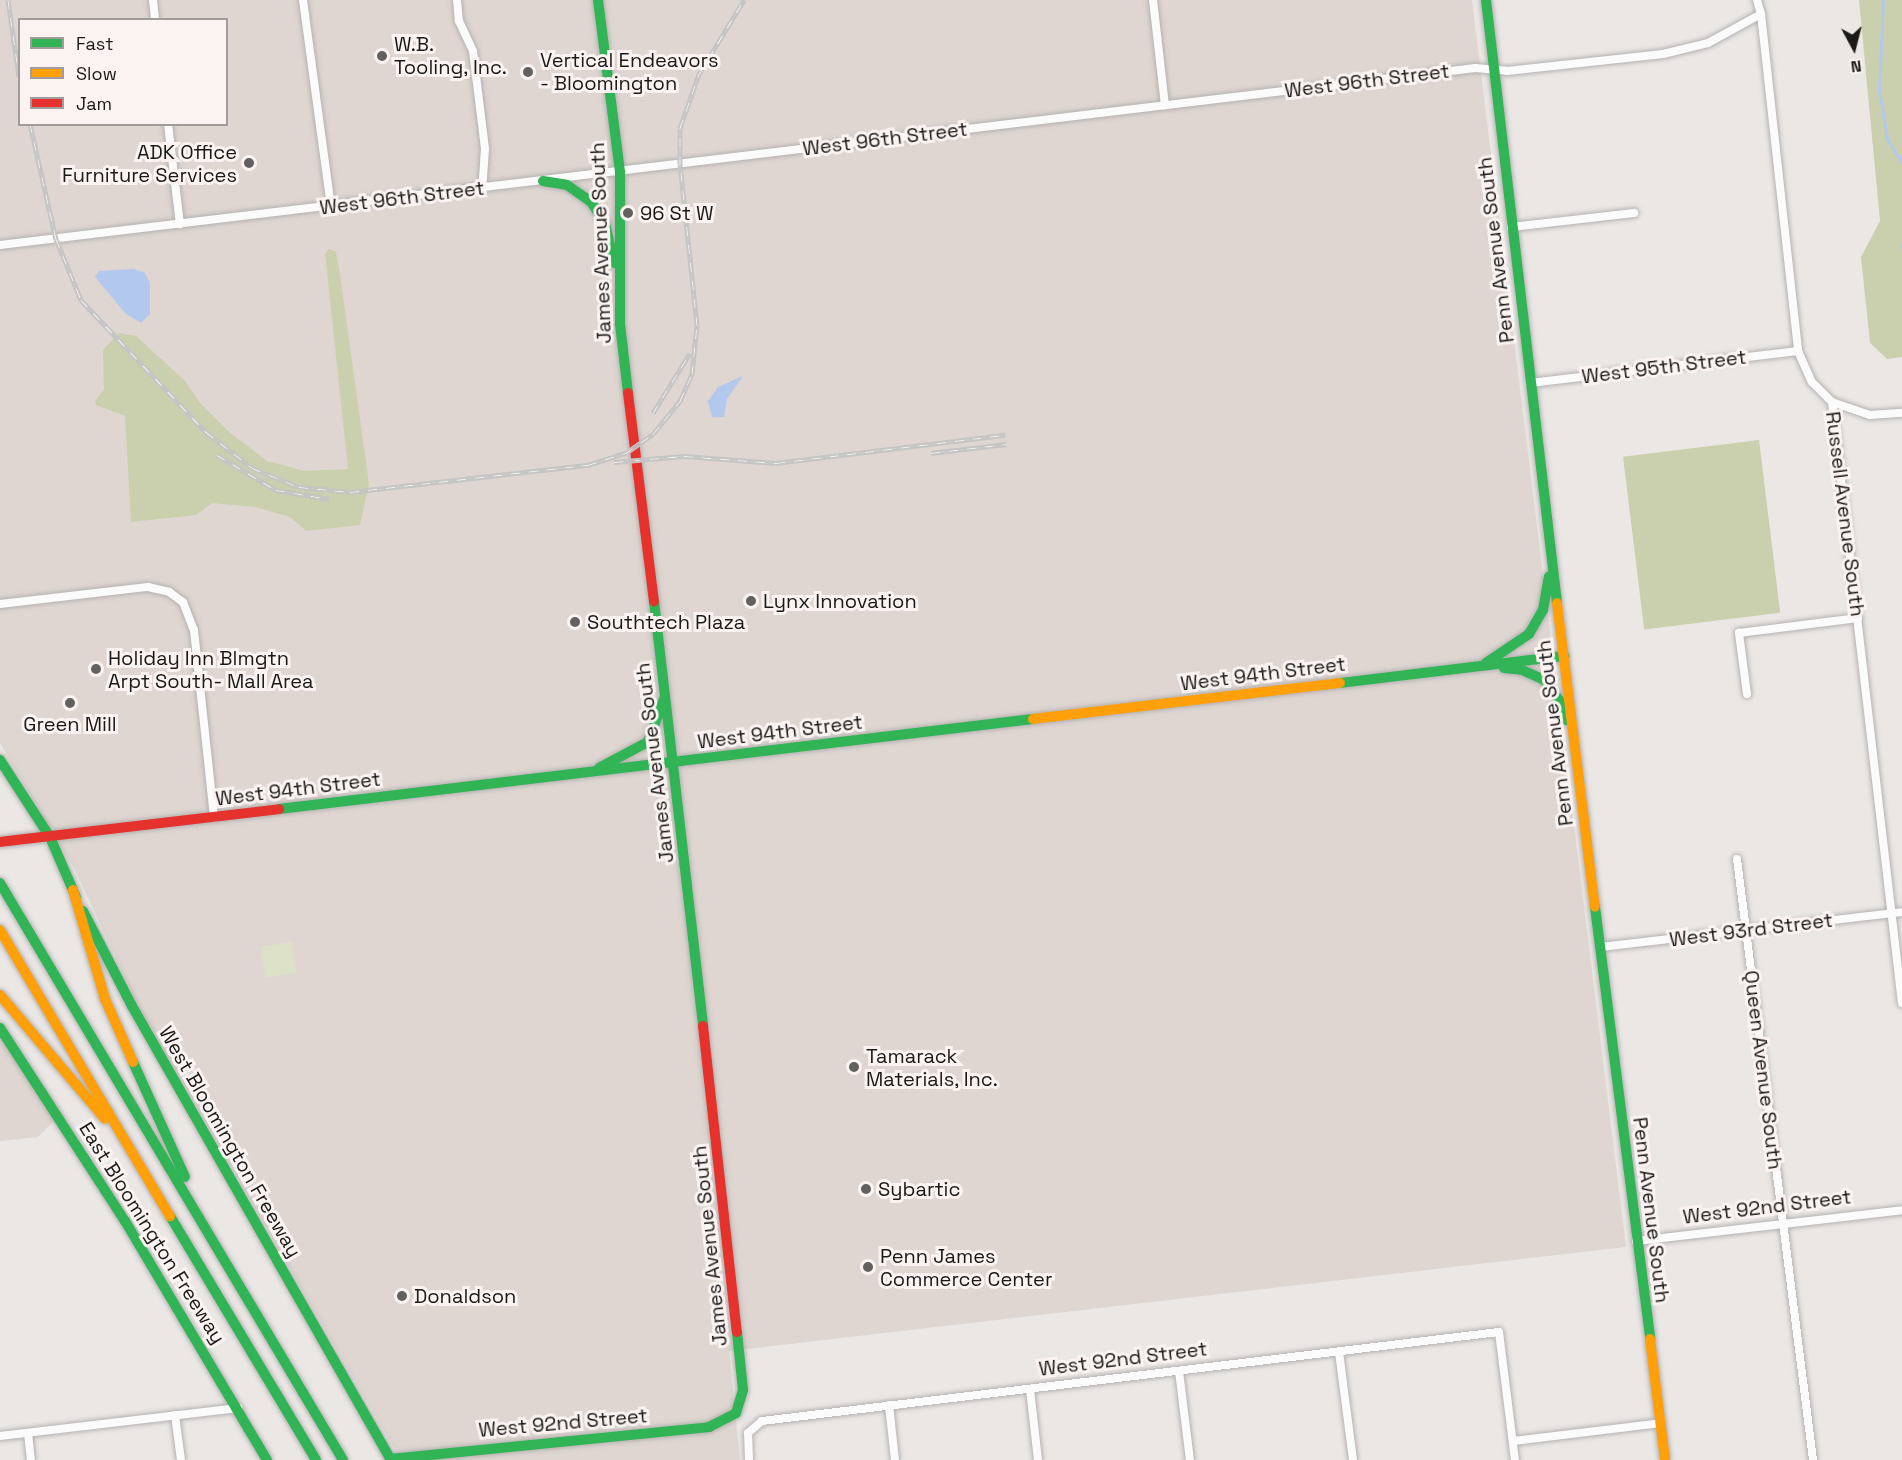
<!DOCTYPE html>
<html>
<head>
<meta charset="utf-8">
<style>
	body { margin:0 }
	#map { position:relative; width:1902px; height:1460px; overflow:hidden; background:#eae7e5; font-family:"Space Grotesk",sans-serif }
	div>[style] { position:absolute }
	.built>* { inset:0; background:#dfd6d1 }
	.green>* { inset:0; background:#dbe0c7; transform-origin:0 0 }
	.forest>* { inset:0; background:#cad0ad; transform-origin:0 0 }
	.water>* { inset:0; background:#b3c8ed }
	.stream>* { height:3px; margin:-1.5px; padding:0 1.5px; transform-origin:1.5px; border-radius:1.5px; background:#b3c8ed }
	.roads { filter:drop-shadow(0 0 2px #b4b2b1) drop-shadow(0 0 2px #b4b2b1) }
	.street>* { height:8px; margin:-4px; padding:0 4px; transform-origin:4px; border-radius:4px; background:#fcfbfb }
	.fast>* { height:10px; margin:-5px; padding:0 5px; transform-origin:5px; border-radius:5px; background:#30b455 }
	.slow>* { height:10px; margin:-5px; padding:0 5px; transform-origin:5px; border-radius:5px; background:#ff9f0a }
	.jam>* { height:10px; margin:-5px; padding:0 5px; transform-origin:5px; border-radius:5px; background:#e5322d }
	.rail>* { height:5px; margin-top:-2.5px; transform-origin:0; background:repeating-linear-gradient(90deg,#faf3f1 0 9px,#c5c5c5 0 18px); box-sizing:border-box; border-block:2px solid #c5c5c5 }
	.dots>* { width:16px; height:16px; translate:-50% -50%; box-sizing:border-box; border:3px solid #faf3f1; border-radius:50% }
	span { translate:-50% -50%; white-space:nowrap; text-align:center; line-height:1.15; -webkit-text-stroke:6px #faf3f1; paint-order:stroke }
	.poi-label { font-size:20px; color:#1b1918 }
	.left { translate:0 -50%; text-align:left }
	.right { translate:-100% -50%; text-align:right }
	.street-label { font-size:20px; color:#1b1918 }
	.legend { position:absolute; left:18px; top:18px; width:210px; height:108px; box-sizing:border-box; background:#faf3f1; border:2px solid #a19c9a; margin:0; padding:8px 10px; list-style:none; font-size:18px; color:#1b1918 }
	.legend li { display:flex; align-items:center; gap:12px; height:30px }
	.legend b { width:30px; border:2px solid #a19c9a }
	.north { position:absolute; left:1824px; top:18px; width:60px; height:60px; -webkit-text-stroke:4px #faf3f1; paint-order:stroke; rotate:173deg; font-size:16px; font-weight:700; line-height:24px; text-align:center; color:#1b1918 }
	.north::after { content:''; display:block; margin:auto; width:21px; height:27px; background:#1b1918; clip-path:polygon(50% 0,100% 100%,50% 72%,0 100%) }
</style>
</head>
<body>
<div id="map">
	<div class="built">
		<i style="clip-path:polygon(evenodd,0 0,1472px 0,1626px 1247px,729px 1351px,740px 1460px,401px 1460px,138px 1005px,74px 868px,0 743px,0 0,20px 20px,226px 20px,226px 124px,20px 124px,20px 20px)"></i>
		<i style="clip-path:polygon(0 1038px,54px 1121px,38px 1137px,0 1141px)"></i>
	</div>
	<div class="green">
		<i style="left:292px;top:942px;width:31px;height:32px;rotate:81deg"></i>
	</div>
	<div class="forest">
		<i style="clip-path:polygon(1859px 0,1902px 0,1902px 357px,1887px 359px,1870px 343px,1861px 257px,1880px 221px)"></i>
		<i style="clip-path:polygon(329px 249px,336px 252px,340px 274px,369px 484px,360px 525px,306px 531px,290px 517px,255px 507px,212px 503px,196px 515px,131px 522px,125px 416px,96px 405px,95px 401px,104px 389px,103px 350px,119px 333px,136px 336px,185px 381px,200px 403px,229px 432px,267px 461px,305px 471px,348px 469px,325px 254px)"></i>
		<i style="left:1759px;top:440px;width:174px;height:137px;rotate:83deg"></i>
	</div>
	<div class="water">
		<i style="clip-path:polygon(133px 269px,144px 272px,150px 282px,150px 314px,141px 323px,126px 314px,95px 277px,99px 271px)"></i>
		<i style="clip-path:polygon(743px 376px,727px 399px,724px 417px,712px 417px,708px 401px,718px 387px)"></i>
	</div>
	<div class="stream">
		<i style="left:1883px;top:0;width:90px;rotate:92.5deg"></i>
		<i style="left:1879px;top:90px;width:50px;rotate:80.7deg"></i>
		<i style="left:1887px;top:139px;width:28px;rotate:58deg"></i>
		<i style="left:1902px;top:244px;width:3px;rotate:90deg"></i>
	</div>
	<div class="roads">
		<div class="street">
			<i style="left:153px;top:0;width:20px;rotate:84deg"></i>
			<i style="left:303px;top:0;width:208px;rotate:82.3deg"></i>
			<i style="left:457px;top:0;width:21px;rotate:85deg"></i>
			<i style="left:459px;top:21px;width:33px;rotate:65deg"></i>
			<i style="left:473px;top:51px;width:99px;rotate:83deg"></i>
			<i style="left:485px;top:149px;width:39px;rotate:94deg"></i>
			<i style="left:1153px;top:0;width:106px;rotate:83.5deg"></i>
			<i style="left:1757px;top:0;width:15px;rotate:74deg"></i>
			<i style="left:1761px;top:14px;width:339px;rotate:83.7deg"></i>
			<i style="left:1798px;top:351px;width:34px;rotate:66deg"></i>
			<i style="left:1812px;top:382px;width:28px;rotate:45deg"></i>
			<i style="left:1832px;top:402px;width:605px;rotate:83.36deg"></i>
			<i style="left:168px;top:124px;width:101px;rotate:83.2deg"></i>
			<i style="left:1511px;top:227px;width:124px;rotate:-6.5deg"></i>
			<i style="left:0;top:245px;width:1486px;rotate:-6.84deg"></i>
			<i style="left:1475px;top:68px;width:32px;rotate:5deg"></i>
			<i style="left:1507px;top:71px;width:157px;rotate:-6.2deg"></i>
			<i style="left:1663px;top:54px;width:46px;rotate:-13.7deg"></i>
			<i style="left:1708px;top:43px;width:60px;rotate:-28.7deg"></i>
			<i style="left:1530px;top:383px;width:270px;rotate:-6.8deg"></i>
			<i style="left:1832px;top:402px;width:40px;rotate:18.9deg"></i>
			<i style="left:1870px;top:415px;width:32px;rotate:-4deg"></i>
			<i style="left:0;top:604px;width:149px;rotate:-6.6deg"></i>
			<i style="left:148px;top:587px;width:22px;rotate:13deg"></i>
			<i style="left:169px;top:592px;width:17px;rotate:36deg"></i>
			<i style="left:183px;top:602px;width:30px;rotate:69deg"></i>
			<i style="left:194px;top:630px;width:189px;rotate:83.9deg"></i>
			<i style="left:1747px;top:694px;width:62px;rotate:-97.5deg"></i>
			<i style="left:1739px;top:633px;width:120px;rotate:-7.2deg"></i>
			<i style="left:1737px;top:859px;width:606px;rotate:82.79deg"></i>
			<i style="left:1600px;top:947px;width:304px;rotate:-6.6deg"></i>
			<i style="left:1636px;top:1241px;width:268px;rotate:-6.6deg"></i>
			<i style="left:1339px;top:1352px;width:109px;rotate:82.6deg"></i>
			<i style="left:1179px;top:1371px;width:90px;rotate:83deg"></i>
			<i style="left:1030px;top:1389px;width:71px;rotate:83.6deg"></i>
			<i style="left:889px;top:1405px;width:55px;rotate:83.8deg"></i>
			<i style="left:175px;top:1415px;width:45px;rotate:82.4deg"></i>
			<i style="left:28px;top:1433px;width:27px;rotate:84deg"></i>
			<i style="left:0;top:1436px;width:240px;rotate:-6.7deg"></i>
			<i style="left:1513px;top:1441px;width:149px;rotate:-6.9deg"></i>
			<i style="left:749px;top:1460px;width:27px;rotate:-92deg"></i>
			<i style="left:748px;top:1433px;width:18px;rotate:-41deg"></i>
			<i style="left:762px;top:1421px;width:742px;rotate:-6.89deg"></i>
			<i style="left:1499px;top:1332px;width:129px;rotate:82.9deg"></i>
		</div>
		<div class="fast">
			<i style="left:598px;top:0;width:173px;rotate:82.7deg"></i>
			<i style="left:620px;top:172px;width:152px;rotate:90deg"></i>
			<i style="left:620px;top:324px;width:69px;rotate:83.4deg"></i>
			<i style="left:1486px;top:0;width:607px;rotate:83.28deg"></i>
			<i style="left:543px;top:181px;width:24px;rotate:9deg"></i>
			<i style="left:567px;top:185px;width:29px;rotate:35deg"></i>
			<i style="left:591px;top:202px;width:25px;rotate:56deg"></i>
			<i style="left:605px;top:223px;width:41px;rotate:77.3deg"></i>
			<i style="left:654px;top:601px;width:428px;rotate:83.4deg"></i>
			<i style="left:1486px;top:663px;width:52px;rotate:-34deg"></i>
			<i style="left:1529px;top:634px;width:28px;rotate:-60deg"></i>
			<i style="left:1543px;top:610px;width:34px;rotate:-80deg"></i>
			<i style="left:1504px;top:668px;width:18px;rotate:6deg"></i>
			<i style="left:1522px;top:670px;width:24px;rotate:24deg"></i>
			<i style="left:1544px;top:680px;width:25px;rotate:53deg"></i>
			<i style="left:1559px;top:700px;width:22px;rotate:68deg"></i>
			<i style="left:1340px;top:683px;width:226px;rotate:-6.9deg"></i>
			<i style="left:0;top:760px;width:92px;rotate:57deg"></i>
			<i style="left:599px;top:768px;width:55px;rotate:-28deg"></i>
			<i style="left:648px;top:742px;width:46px;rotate:-69.6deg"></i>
			<i style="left:279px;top:809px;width:759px;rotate:-6.81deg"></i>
			<i style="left:50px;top:837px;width:65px;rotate:66.6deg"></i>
			<i style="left:0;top:883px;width:671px;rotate:59.27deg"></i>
			<i style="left:1595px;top:907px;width:435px;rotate:82.7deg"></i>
			<i style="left:83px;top:911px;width:107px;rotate:62.7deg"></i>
			<i style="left:132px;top:1006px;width:523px;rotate:60.3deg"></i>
			<i style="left:0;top:1028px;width:230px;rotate:57.1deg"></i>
			<i style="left:125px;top:1221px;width:278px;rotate:59.3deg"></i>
			<i style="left:133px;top:1062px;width:126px;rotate:65.7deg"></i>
			<i style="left:170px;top:1216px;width:284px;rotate:59.1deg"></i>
			<i style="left:390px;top:1459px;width:321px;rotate:-5.7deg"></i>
			<i style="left:709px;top:1427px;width:30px;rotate:-27deg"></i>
			<i style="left:736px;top:1413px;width:24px;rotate:-73deg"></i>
			<i style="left:743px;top:1390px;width:58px;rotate:-95.9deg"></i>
		</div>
		<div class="slow">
			<i style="left:1557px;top:603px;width:306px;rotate:82.9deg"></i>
			<i style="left:1033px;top:719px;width:309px;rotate:-6.7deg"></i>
			<i style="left:73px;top:890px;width:114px;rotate:73.6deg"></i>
			<i style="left:105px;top:999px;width:69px;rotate:66deg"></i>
			<i style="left:0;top:930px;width:333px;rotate:59.3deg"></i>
			<i style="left:0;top:995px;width:162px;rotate:49.7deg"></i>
			<i style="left:1650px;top:1339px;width:122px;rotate:82.9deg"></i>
		</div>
		<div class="jam">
			<i style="left:628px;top:393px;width:210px;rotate:82.9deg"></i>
			<i style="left:0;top:842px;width:281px;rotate:-6.7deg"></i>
			<i style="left:703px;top:1026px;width:308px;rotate:83.7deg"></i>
		</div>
	</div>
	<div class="rail">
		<i style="left:8px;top:0;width:77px;rotate:81.8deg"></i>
		<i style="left:30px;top:124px;width:118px;rotate:77.3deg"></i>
		<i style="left:56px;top:239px;width:66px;rotate:67.7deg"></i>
		<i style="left:81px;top:300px;width:182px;rotate:46.6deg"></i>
		<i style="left:206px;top:432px;width:58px;rotate:38deg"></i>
		<i style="left:252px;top:468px;width:51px;rotate:22deg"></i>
		<i style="left:299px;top:487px;width:51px;rotate:5.6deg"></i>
		<i style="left:350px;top:492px;width:240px;rotate:-6.5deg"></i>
		<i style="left:588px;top:465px;width:40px;rotate:-18deg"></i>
		<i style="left:626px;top:453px;width:33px;rotate:-35deg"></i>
		<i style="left:653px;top:434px;width:43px;rotate:-50.7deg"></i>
		<i style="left:680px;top:401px;width:30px;rotate:-66deg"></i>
		<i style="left:692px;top:374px;width:49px;rotate:-84.2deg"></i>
		<i style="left:697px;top:325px;width:162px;rotate:-96deg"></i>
		<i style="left:680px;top:164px;width:36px;rotate:-90deg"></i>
		<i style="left:680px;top:128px;width:57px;rotate:-70.6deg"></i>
		<i style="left:699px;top:74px;width:87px;rotate:-58.7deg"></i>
		<i style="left:653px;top:413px;width:70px;rotate:-58.3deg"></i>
		<i style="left:931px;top:453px;width:76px;rotate:-6.8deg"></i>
		<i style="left:217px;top:455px;width:69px;rotate:30.7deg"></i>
		<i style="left:276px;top:490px;width:54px;rotate:9.6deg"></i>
		<i style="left:614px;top:462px;width:70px;rotate:-4.9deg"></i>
		<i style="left:684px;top:456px;width:92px;rotate:4.4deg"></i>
		<i style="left:776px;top:463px;width:231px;rotate:-7deg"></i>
	</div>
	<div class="dots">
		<i style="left:382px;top:56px;background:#636160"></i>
		<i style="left:528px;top:72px;background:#636160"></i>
		<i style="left:249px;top:163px;background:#636160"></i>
		<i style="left:628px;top:213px;background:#636160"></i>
		<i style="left:751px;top:601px;background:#636160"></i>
		<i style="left:575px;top:622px;background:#636160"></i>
		<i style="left:96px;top:669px;background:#636160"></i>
		<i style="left:70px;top:703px;background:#636160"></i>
		<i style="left:854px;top:1067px;background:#636160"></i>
		<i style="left:866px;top:1189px;background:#636160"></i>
		<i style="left:868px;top:1267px;background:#636160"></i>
		<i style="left:402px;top:1296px;background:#636160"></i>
	</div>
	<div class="poi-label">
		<span class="left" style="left:394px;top:56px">W.B.<br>Tooling, Inc.</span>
		<span class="left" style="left:540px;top:72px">Vertical Endeavors<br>- Bloomington</span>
		<span class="right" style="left:237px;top:164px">ADK Office<br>Furniture Services</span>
		<span class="left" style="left:640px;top:213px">96 St W</span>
		<span class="left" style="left:763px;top:601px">Lynx Innovation</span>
		<span class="left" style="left:587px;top:622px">Southtech Plaza</span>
		<span class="left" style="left:108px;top:670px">Holiday Inn Blmgtn<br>Arpt South- Mall Area</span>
		<span style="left:70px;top:724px">Green Mill</span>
		<span class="left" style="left:866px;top:1068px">Tamarack<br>Materials, Inc.</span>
		<span class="left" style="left:878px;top:1189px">Sybartic</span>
		<span class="left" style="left:880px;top:1268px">Penn James<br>Commerce Center</span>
		<span class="left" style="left:414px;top:1296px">Donaldson</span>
	</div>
	<div class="street-label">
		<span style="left:1367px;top:81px;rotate:-7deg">West 96th Street</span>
		<span style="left:885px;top:139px;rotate:-7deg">West 96th Street</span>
		<span style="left:402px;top:198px;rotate:-7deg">West 96th Street</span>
		<span style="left:601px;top:243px;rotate:-92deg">James Avenue South</span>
		<span style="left:1496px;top:250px;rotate:-97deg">Penn Avenue South</span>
		<span style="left:1664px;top:367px;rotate:-7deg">West 95th Street</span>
		<span style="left:1845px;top:514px;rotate:83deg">Russell Avenue South</span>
		<span style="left:1263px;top:674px;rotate:-7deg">West 94th Street</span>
		<span style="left:780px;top:732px;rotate:-7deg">West 94th Street</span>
		<span style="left:1555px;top:733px;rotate:-97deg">Penn Avenue South</span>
		<span style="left:655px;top:763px;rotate:-97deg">James Avenue South</span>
		<span style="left:298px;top:789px;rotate:-7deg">West 94th Street</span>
		<span style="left:1751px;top:930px;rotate:-7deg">West 93rd Street</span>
		<span style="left:1763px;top:1070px;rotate:83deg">Queen Avenue South</span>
		<span style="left:230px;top:1142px;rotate:60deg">West Bloomington Freeway</span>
		<span style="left:1767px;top:1207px;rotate:-7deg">West 92nd Street</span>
		<span style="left:1651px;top:1210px;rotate:83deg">Penn Avenue South</span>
		<span style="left:152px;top:1233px;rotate:58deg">East Bloomington Freeway</span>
		<span style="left:710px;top:1246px;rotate:-96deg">James Avenue South</span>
		<span style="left:1123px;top:1359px;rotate:-7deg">West 92nd Street</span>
		<span style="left:563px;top:1423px;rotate:-5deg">West 92nd Street</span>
	</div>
	<ul class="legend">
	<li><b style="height:8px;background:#30b455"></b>Fast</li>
	<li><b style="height:8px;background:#ff9f0a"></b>Slow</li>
	<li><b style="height:8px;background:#e5322d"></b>Jam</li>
	</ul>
	<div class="north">N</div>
</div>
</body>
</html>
